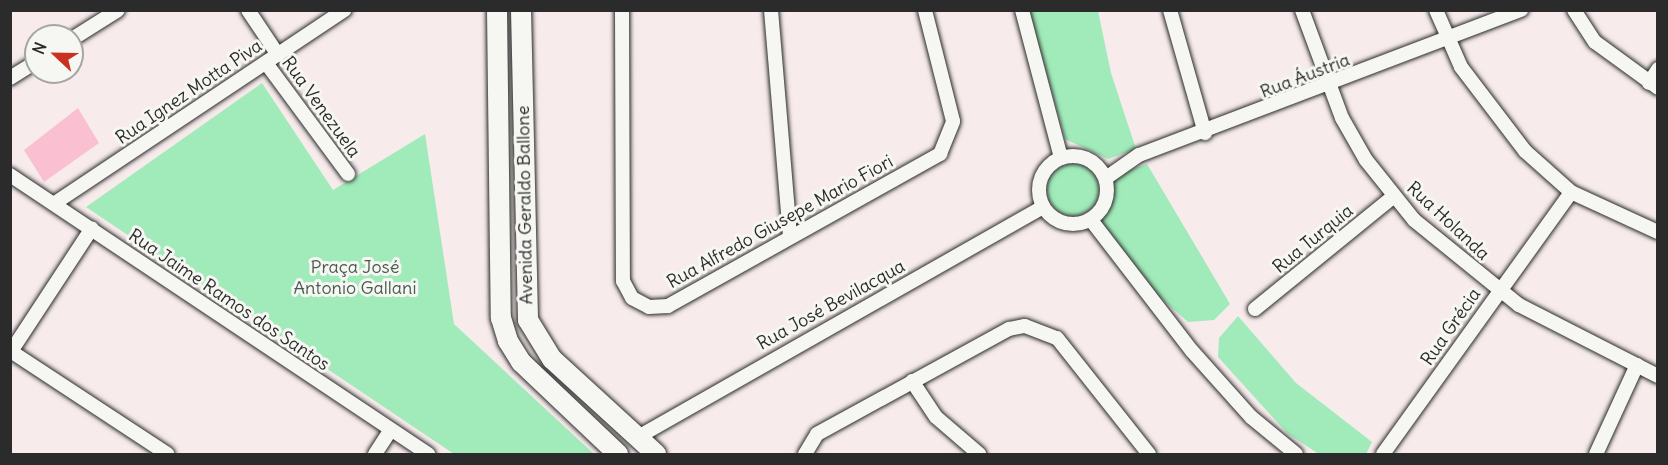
<!DOCTYPE html>
<html>
<head>
<meta charset="utf-8">
<style>
	body { margin:0 }
	#map { position:relative; width:1668px; height:465px; overflow:hidden; background:#f7ebec; font-family:Delius,sans-serif }
	div>[style] { position:absolute }
	.green>* { inset:0; background:#a1ebba }
	.round { border-radius:50% }
	.building>* { inset:0; background:#fac0d2 }
	.roads { filter:drop-shadow(0 0 2px #2b2b2b) drop-shadow(0 0 2px #2b2b2b) }
	.street>* { height:14px; margin:-7px; padding:0 7px; transform-origin:7px; border-radius:7px; background:#f6f6f2 }
	.street>.ring { margin:-7px; padding:0; box-sizing:content-box; background:none; border:14px solid #f6f6f2; border-radius:50% }
	.secondary>* { height:20px; margin:-10px; padding:0 10px; transform-origin:10px; border-radius:10px; background:#f6f6f2 }
	span { translate:-50% -50%; white-space:nowrap; text-align:center; line-height:1.15; -webkit-text-stroke:6px #f6f6f2; paint-order:stroke }
	.street-label { font-size:18px; color:#2b2b2b }
	.park-label { font-size:18px; color:#485b4f }
	.frame { position:absolute; inset:0; border:12px solid #2b2b2b; pointer-events:none }
	.north { position:absolute; left:24px; top:24px; width:60px; height:60px; box-sizing:border-box; background:#f6f6f2; border:2px solid #a5a5a2; border-radius:50%; rotate:292deg; font-size:16px; font-weight:700; line-height:24px; text-align:center; color:#2b2b2b }
	.north::after { content:''; display:block; margin:auto; width:21px; height:27px; background:#c8321e; clip-path:polygon(50% 0,100% 100%,50% 72%,0 100%) }
</style>
</head>
<body>
<div id="map">
	<div class="green">
		<i style="clip-path:polygon(1029px 11px,1098px 11px,1111px 73px,1136px 149px,1108px 159px,1065px 139px)"></i>
		<i style="clip-path:polygon(262px 83px,333px 190px,425px 134px,454px 324px,594px 454px,454px 454px,86px 207px)"></i>
		<i class="round" style="left:1047px;top:164px;width:52px;height:52px"></i>
		<i style="clip-path:polygon(1147px 164px,1230px 304px,1214px 320px,1188px 322px,1129px 270px,1091px 220px,1107px 200px,1106px 178px)"></i>
		<i style="clip-path:polygon(1238px 316px,1296px 383px,1372px 442px,1366px 454px,1319px 454px,1288px 434px,1218px 357px,1219px 338px)"></i>
	</div>
	<div class="building">
		<i style="clip-path:polygon(78px 108px,99px 143px,44px 182px,24px 150px)"></i>
	</div>
	<div class="roads">
		<div class="street">
			<i style="left:248px;top:10px;width:54px;rotate:56.3deg"></i>
			<i style="left:622px;top:10px;width:271px;rotate:89.8deg"></i>
			<i style="left:623px;top:281px;width:19px;rotate:62deg"></i>
			<i style="left:632px;top:298px;width:19px;rotate:28deg"></i>
			<i style="left:649px;top:307px;width:19px;rotate:-3deg"></i>
			<i style="left:668px;top:306px;width:312px;rotate:-29.2deg"></i>
			<i style="left:940px;top:154px;width:35px;rotate:-68deg"></i>
			<i style="left:953px;top:121px;width:114px;rotate:-104.2deg"></i>
			<i style="left:771px;top:10px;width:227px;rotate:85.2deg"></i>
			<i style="left:1022px;top:10px;width:153px;rotate:75.2deg"></i>
			<i style="left:1170px;top:10px;width:128px;rotate:74.1deg"></i>
			<i style="left:1302px;top:10px;width:115px;rotate:69.7deg"></i>
			<i style="left:1342px;top:118px;width:48px;rotate:60.3deg"></i>
			<i style="left:1366px;top:160px;width:77px;rotate:51.3deg"></i>
			<i style="left:1414px;top:220px;width:135px;rotate:39deg"></i>
			<i style="left:1519px;top:305px;width:156px;rotate:27.1deg"></i>
			<i style="left:1436px;top:10px;width:62px;rotate:66.3deg"></i>
			<i style="left:1461px;top:67px;width:106px;rotate:52.7deg"></i>
			<i style="left:1525px;top:151px;width:62px;rotate:41.7deg"></i>
			<i style="left:1571px;top:192px;width:96px;rotate:24.7deg"></i>
			<i style="left:1574px;top:10px;width:38px;rotate:57deg"></i>
			<i style="left:1595px;top:42px;width:78px;rotate:36.1deg"></i>
			<i style="left:72px;top:39px;width:54px;rotate:-32.2deg"></i>
			<i style="left:266px;top:63px;width:138px;rotate:53.5deg"></i>
			<i style="left:10px;top:78px;width:31px;rotate:-32deg"></i>
			<i style="left:1649px;top:83px;width:17px;rotate:-57deg"></i>
			<i class="ring" style="left:1039px;top:156px;width:54px;height:54px"></i>
			<i style="left:10px;top:175px;width:503px;rotate:33.72deg"></i>
			<i style="left:1106px;top:178px;width:40px;rotate:-34.9deg"></i>
			<i style="left:1139px;top:155px;width:409px;rotate:-20.8deg"></i>
			<i style="left:55px;top:203px;width:348px;rotate:-33.7deg"></i>
			<i style="left:1091px;top:220px;width:165px;rotate:52.4deg"></i>
			<i style="left:1192px;top:351px;width:89px;rotate:48.2deg"></i>
			<i style="left:1251px;top:417px;width:58px;rotate:39.4deg"></i>
			<i style="left:1255px;top:309px;width:178px;rotate:-39.1deg"></i>
			<i style="left:12px;top:352px;width:186px;rotate:33.3deg"></i>
			<i style="left:10px;top:353px;width:149px;rotate:-56.7deg"></i>
			<i style="left:912px;top:381px;width:43px;rotate:56.3deg"></i>
			<i style="left:936px;top:417px;width:57px;rotate:40.7deg"></i>
			<i style="left:638px;top:437px;width:466px;rotate:-29.6deg"></i>
			<i style="left:375px;top:454px;width:27px;rotate:-57deg"></i>
			<i style="left:805px;top:454px;width:23px;rotate:-59deg"></i>
			<i style="left:817px;top:434px;width:219px;rotate:-28.7deg"></i>
			<i style="left:1009px;top:329px;width:16px;rotate:-11deg"></i>
			<i style="left:1025px;top:326px;width:34px;rotate:21deg"></i>
			<i style="left:1057px;top:338px;width:148px;rotate:51.6deg"></i>
			<i style="left:1383px;top:454px;width:322px;rotate:-54.3deg"></i>
			<i style="left:1596px;top:454px;width:98px;rotate:-65.3deg"></i>
		</div>
		<div class="secondary">
			<i style="left:497px;top:10px;width:308px;rotate:89.3deg"></i>
			<i style="left:501px;top:318px;width:24px;rotate:73deg"></i>
			<i style="left:508px;top:341px;width:25px;rotate:58deg"></i>
			<i style="left:521px;top:362px;width:134px;rotate:43.5deg"></i>
			<i style="left:521px;top:10px;width:310px;rotate:88.7deg"></i>
			<i style="left:528px;top:320px;width:46px;rotate:58.4deg"></i>
			<i style="left:552px;top:359px;width:141px;rotate:42.4deg"></i>
		</div>
	</div>
	<div class="street-label">
		<span style="left:1305px;top:76px;rotate:-21deg">Rua Áustria</span>
		<span style="left:189px;top:92px;rotate:-34deg">Rua Ignez Motta Piva</span>
		<span style="left:321px;top:107px;rotate:54deg">Rua Venezuela</span>
		<span style="left:525px;top:205px;rotate:-91deg">Avenida Geraldo Ballone</span>
		<span style="left:1448px;top:221px;rotate:43deg">Rua Holanda</span>
		<span style="left:780px;top:222px;rotate:-29deg">Rua Alfredo Giusepe Mario Fiori</span>
		<span style="left:1313px;top:239px;rotate:-39deg">Rua Turquia</span>
		<span style="left:229px;top:300px;rotate:34deg">Rua Jaime Ramos dos Santos</span>
		<span style="left:831px;top:305px;rotate:-29deg">Rua José Bevilacqua</span>
		<span style="left:1451px;top:327px;rotate:-55deg">Rua Grécia</span>
	</div>
	<div class="park-label">
		<span style="left:355px;top:278px">Praça José<br>Antonio Gallani</span>
	</div>
	<div class="frame"></div>
	<div class="north">N</div>
</div>
</body>
</html>
